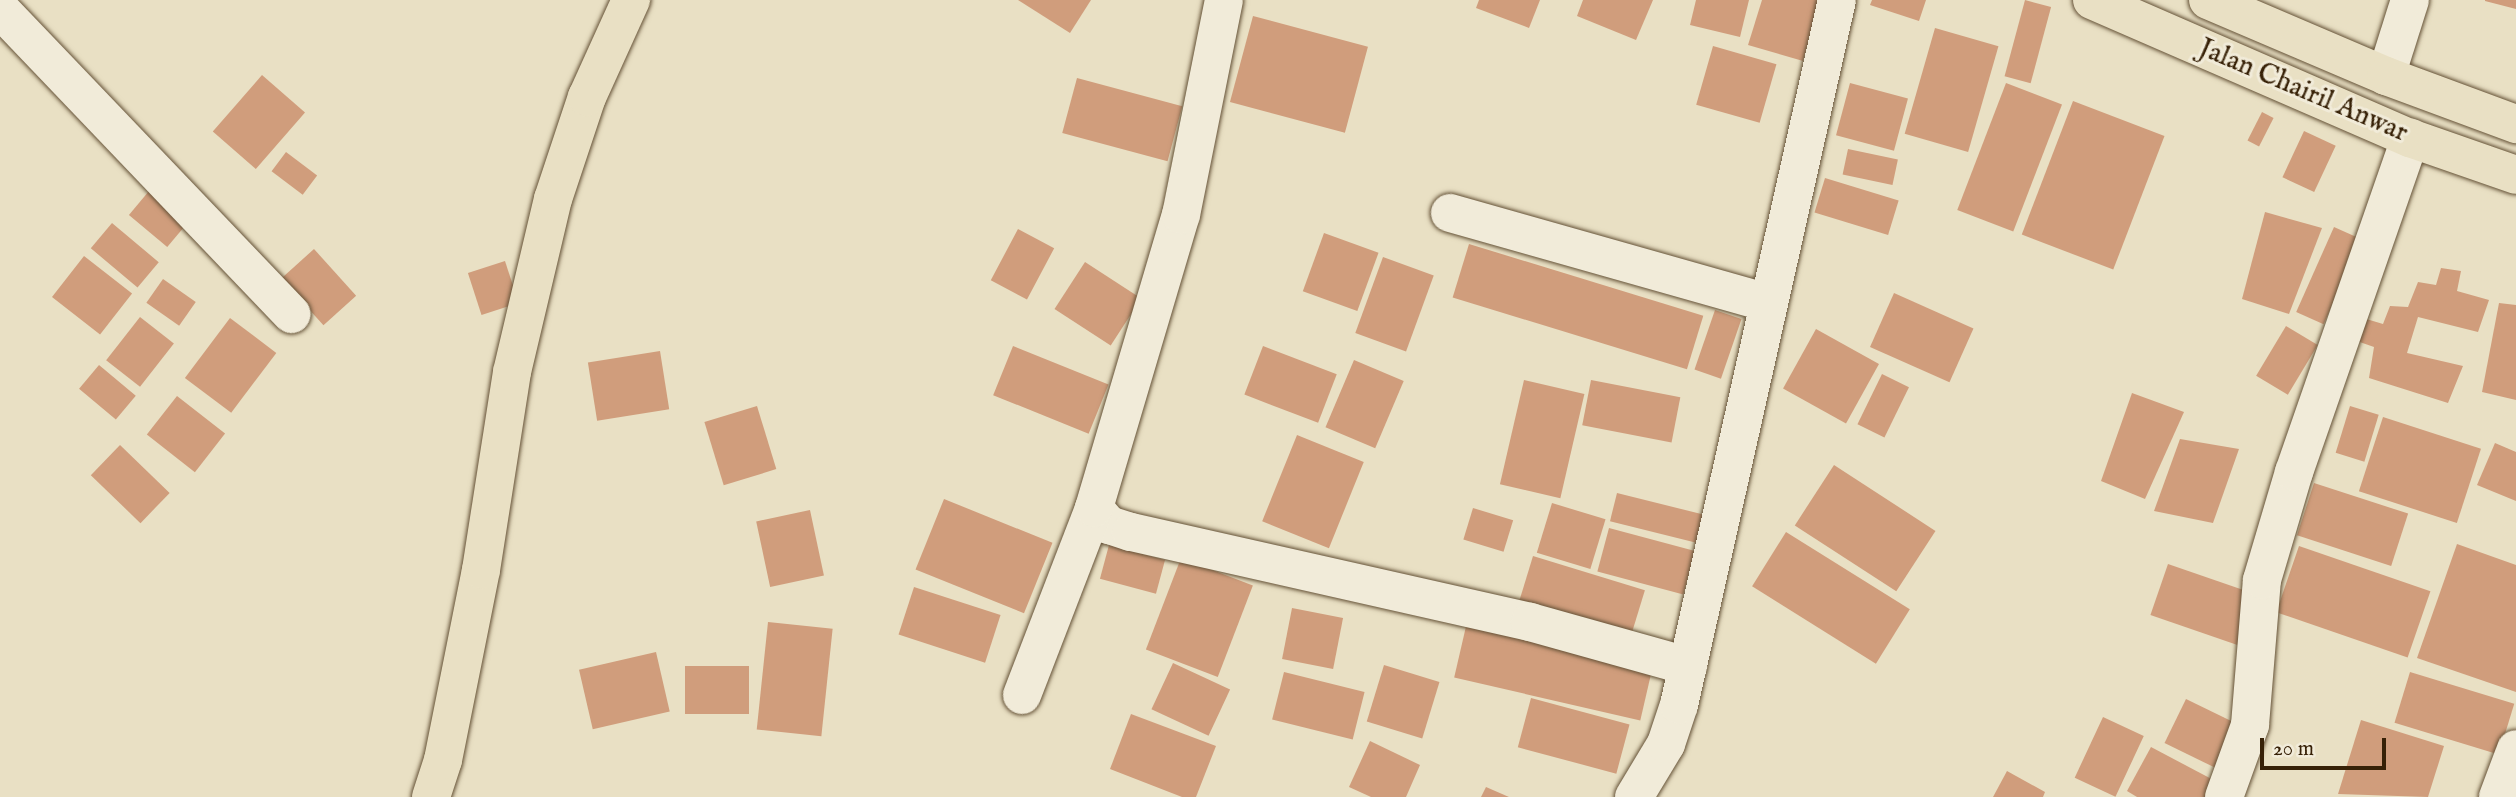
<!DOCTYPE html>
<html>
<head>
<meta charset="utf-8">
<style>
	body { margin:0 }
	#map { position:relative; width:2516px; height:797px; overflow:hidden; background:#e9e0c4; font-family:"IM FELL English",serif }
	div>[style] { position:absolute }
	.building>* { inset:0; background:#d09d7c; transform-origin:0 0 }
	.roads { filter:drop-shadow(0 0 2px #645136) drop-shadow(0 0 2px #645136) }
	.minor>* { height:38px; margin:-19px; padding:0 19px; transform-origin:19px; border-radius:19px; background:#f1ebd9 }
	.major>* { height:38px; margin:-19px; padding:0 19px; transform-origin:19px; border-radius:19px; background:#e9e0c4 }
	span { translate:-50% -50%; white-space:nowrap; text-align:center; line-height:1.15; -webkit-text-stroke:6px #f1ebd9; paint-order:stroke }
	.street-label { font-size:28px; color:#372107 }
	.scale { position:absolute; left:2260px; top:738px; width:126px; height:32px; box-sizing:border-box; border:4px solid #372107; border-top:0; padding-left:9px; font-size:21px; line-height:24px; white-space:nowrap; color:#372107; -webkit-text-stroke:5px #f1ebd9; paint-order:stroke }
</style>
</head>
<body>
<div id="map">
	<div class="building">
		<i style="clip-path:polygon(1018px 0,1091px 0,1070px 33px)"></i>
		<i style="clip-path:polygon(1479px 0,1540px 0,1529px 28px,1476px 8px)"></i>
		<i style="clip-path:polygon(1583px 0,1653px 0,1636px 40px,1577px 16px)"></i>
		<i style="clip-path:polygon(1696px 0,1749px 0,1740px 37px,1690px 25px)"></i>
		<i style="clip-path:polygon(1762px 0,1820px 0,1803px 61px,1748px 45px)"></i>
		<i style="clip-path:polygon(1872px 0,1926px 0,1919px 21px,1870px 5px)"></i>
		<i style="left:2025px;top:0;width:27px;height:79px;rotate:15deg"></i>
		<i style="clip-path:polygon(2485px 0,2516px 0,2516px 9px,2485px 1px)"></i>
		<i style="left:1253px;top:16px;width:119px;height:89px;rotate:15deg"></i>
		<i style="left:1935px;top:28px;width:66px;height:110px;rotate:16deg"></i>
		<i style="left:1713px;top:46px;width:66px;height:61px;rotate:16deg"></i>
		<i style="left:262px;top:75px;width:57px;height:75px;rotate:41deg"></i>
		<i style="left:1077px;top:78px;width:109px;height:57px;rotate:15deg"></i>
		<i style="left:1850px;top:83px;width:60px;height:54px;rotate:15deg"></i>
		<i style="left:2006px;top:83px;width:60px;height:136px;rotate:21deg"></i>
		<i style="left:2073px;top:101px;width:98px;height:143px;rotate:21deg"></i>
		<i style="left:2262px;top:112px;width:13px;height:32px;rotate:27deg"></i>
		<i style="left:2304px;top:131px;width:35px;height:51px;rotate:25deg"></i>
		<i style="left:1848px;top:149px;width:51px;height:26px;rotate:12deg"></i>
		<i style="left:286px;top:152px;width:39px;height:24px;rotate:37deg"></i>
		<i style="left:1825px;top:178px;width:77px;height:36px;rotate:17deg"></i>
		<i style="left:154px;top:185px;width:50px;height:39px;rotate:40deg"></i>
		<i style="clip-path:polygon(2265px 212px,2322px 228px,2289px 314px,2242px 299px)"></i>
		<i style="left:112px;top:223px;width:61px;height:33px;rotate:40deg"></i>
		<i style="left:2334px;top:227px;width:30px;height:93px;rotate:24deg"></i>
		<i style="left:1018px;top:229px;width:41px;height:58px;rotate:28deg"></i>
		<i style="left:1324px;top:233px;width:58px;height:62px;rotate:20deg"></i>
		<i style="left:1469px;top:244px;width:245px;height:56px;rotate:17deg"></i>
		<i style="left:314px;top:249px;width:63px;height:44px;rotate:48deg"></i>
		<i style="left:84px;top:256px;width:61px;height:52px;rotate:38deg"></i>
		<i style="left:1383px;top:257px;width:54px;height:81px;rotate:20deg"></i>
		<i style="left:505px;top:261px;width:44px;height:39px;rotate:72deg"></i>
		<i style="left:1085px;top:262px;width:67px;height:56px;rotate:33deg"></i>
		<i style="clip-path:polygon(2441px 268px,2461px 271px,2457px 291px,2489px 300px,2478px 332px,2418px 317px,2407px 353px,2463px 366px,2448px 403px,2369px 378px,2374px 347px,2354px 340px,2363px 318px,2383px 324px,2390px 306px,2408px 307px,2418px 282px,2436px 285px)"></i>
		<i style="left:163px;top:279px;width:40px;height:29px;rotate:35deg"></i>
		<i style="left:1894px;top:293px;width:87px;height:59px;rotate:24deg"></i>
		<i style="clip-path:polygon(2499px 303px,2516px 305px,2516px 400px,2482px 392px)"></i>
		<i style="left:1715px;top:310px;width:28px;height:63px;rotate:19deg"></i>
		<i style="left:140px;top:317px;width:43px;height:55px;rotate:38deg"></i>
		<i style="left:230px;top:318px;width:58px;height:75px;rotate:37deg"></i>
		<i style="left:2286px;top:326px;width:37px;height:58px;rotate:31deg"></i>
		<i style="left:1816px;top:329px;width:72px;height:68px;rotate:29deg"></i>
		<i style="left:1013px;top:346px;width:103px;height:53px;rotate:22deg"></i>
		<i style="left:1263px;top:346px;width:79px;height:52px;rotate:21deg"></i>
		<i style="left:660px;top:351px;width:59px;height:73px;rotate:81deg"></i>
		<i style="left:1354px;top:360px;width:54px;height:73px;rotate:23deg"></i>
		<i style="left:99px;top:365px;width:48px;height:31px;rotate:40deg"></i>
		<i style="left:1882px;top:374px;width:30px;height:56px;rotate:26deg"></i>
		<i style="left:1524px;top:380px;width:62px;height:107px;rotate:13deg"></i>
		<i style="left:1591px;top:380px;width:91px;height:46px;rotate:11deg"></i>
		<i style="clip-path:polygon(2132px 393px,2184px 412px,2145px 499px,2101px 481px)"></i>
		<i style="left:177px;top:396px;width:61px;height:49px;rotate:38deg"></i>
		<i style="left:757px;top:406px;width:66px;height:55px;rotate:73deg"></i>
		<i style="left:2350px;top:406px;width:30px;height:49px;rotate:17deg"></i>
		<i style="left:2383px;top:417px;width:103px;height:78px;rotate:18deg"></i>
		<i style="left:1297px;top:435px;width:72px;height:93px;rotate:22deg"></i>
		<i style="clip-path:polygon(2180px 439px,2239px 449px,2213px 523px,2154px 511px)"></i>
		<i style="clip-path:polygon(2495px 443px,2516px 452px,2516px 501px,2477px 485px)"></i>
		<i style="left:120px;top:445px;width:69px;height:42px;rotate:44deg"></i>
		<i style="left:1834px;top:465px;width:121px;height:72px;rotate:33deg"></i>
		<i style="left:2314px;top:483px;width:99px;height:55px;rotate:18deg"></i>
		<i style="left:1617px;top:493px;width:91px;height:29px;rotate:14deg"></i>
		<i style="left:944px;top:499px;width:117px;height:76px;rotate:22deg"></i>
		<i style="left:1552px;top:503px;width:56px;height:52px;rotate:17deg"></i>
		<i style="left:1473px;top:508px;width:42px;height:33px;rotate:17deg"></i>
		<i style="left:810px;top:510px;width:67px;height:55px;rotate:78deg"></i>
		<i style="left:1609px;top:528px;width:89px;height:45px;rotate:15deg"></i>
		<i style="left:1786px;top:532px;width:146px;height:64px;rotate:32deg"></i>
		<i style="clip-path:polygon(2457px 544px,2516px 565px,2516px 692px,2417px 658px)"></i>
		<i style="left:1109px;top:545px;width:58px;height:35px;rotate:15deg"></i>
		<i style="left:2299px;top:546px;width:139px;height:70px;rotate:19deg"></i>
		<i style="left:1533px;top:556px;width:117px;height:56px;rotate:17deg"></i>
		<i style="left:1181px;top:558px;width:77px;height:98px;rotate:21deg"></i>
		<i style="left:2168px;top:564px;width:92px;height:54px;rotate:19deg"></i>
		<i style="left:914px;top:587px;width:91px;height:50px;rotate:18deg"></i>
		<i style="left:1292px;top:608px;width:52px;height:52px;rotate:11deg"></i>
		<i style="left:768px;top:622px;width:65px;height:108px;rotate:6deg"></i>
		<i style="left:1467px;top:622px;width:191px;height:57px;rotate:13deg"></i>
		<i style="left:656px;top:652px;width:61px;height:79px;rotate:77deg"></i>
		<i style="left:1173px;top:663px;width:63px;height:51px;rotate:25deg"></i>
		<i style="left:1384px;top:665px;width:58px;height:59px;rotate:17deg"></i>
		<i style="left:749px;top:666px;width:48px;height:64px;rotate:90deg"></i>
		<i style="left:1284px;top:672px;width:83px;height:49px;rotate:14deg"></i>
		<i style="left:2410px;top:672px;width:109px;height:53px;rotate:17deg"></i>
		<i style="left:1531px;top:698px;width:102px;height:51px;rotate:15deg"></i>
		<i style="left:2186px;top:699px;width:60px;height:49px;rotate:26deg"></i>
		<i style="clip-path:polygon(1131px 714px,1216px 746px,1196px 797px,1182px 797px,1110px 769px)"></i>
		<i style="left:2103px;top:717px;width:45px;height:67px;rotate:25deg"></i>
		<i style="clip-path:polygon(2361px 720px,2444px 746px,2428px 797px,2338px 794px)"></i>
		<i style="clip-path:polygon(1370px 741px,1420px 765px,1406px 797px,1371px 797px,1349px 787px)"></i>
		<i style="clip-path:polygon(2151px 747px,2221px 784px,2214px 797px,2137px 797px,2127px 791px)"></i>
		<i style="clip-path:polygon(2007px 771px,2045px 792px,2043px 797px,1993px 797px)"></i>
		<i style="clip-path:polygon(1486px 787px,1509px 797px,1481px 797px)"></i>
	</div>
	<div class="roads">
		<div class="minor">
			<i style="left:0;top:9px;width:422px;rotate:46.3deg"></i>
			<i style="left:2386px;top:76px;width:80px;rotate:-72.5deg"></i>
			<i style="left:1450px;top:213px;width:331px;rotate:15.8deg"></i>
			<i style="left:1094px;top:508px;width:23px;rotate:49deg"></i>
			<i style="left:1109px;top:525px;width:23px;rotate:18deg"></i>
			<i style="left:1131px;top:532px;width:409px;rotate:12.7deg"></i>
			<i style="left:1530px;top:622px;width:164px;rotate:15.6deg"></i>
			<i style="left:1022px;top:695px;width:200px;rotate:-68.9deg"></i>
			<i style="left:1094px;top:508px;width:306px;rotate:-73.5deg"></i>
			<i style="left:1181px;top:215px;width:219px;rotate:-78.7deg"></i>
			<i style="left:1634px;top:797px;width:62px;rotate:-58.9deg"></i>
			<i style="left:1666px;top:744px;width:41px;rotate:-71.6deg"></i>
			<i style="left:1679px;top:705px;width:722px;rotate:-77.37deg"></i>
			<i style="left:2224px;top:797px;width:77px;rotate:-70.1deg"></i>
			<i style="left:2250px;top:725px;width:145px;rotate:-85.3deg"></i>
			<i style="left:2262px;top:580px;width:113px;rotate:-73.5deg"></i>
			<i style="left:2294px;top:472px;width:354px;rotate:-70.8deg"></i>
			<i style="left:2498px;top:797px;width:51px;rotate:-69.4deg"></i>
		</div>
		<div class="major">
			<i style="left:2092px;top:0;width:347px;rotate:23.5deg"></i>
			<i style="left:2410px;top:138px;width:112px;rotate:19.2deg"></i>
			<i style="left:2208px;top:0;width:194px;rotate:23.1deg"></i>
			<i style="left:2386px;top:76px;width:139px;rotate:20.3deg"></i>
			<i style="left:431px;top:797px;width:39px;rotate:-72deg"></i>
			<i style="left:443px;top:760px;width:194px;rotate:-78.7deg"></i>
			<i style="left:481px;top:570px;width:200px;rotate:-81.1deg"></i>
			<i style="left:512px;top:372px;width:178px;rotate:-76.7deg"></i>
			<i style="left:553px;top:199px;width:108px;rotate:-71.6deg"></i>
			<i style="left:587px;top:97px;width:107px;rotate:-65.6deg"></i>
		</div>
	</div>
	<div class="street-label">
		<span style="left:2303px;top:91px;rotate:23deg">Jalan Chairil Anwar</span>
	</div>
	<div class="scale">20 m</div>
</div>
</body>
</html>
